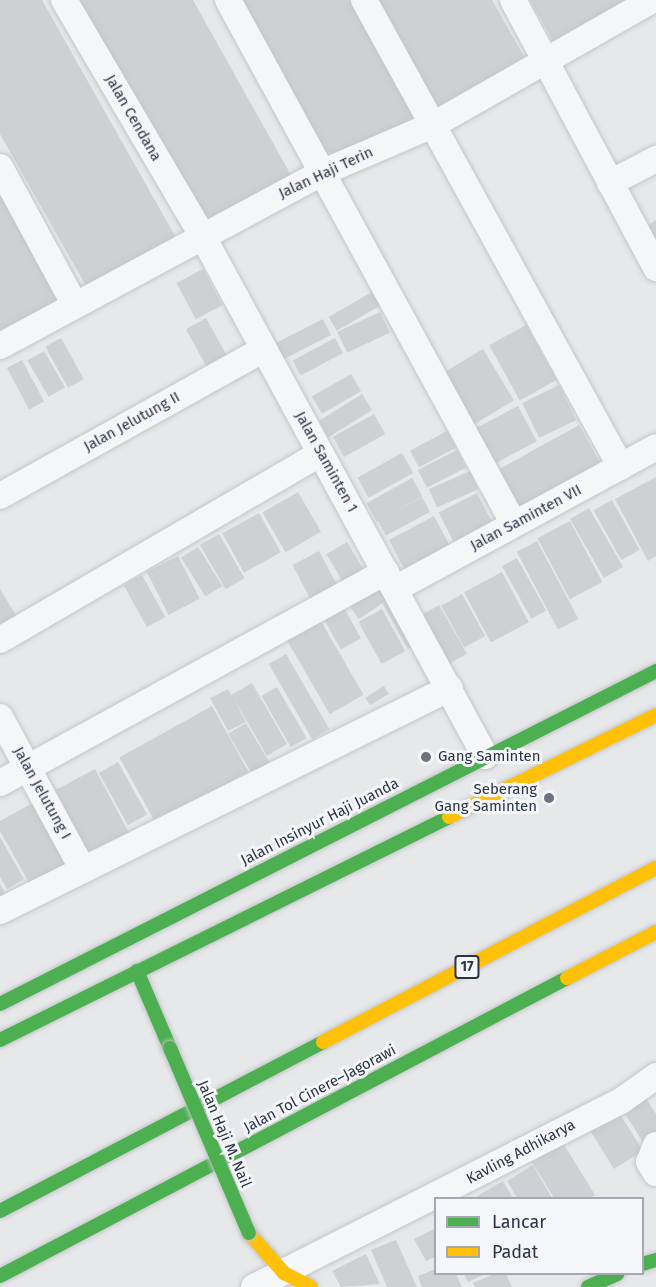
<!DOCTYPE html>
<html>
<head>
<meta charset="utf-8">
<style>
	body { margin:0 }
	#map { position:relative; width:656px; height:1287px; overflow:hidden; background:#e6e8ea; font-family:"Fira Sans",sans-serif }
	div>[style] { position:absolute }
	.building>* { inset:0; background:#ced0d3; transform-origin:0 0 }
	.roads { filter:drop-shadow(0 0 2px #c4c6c8) drop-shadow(0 0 2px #c4c6c8) }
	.street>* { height:26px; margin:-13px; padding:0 13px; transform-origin:13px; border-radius:13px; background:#f5f6f7 }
	.fast>* { height:14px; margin:-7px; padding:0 7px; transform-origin:7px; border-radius:7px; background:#4caf50 }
	.slow>* { height:14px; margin:-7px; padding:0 7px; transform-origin:7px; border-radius:7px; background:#ffc107 }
	.bridges { filter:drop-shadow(0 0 2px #c4c6c8) drop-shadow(0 0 2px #c4c6c8) }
	.fast-bridge>* { height:14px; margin:-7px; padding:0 7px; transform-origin:7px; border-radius:7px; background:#4caf50 }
	.dots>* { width:16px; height:16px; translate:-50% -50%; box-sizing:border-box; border:3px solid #f4f6f9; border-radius:50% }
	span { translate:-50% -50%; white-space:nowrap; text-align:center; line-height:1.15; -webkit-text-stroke:6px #f4f6f9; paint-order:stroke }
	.shield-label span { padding:2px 4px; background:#f4f6f9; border:2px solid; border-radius:4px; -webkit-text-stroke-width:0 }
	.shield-label { font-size:14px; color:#2b3445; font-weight:700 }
	.street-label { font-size:15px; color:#2b3445 }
	.poi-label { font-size:15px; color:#2b3445 }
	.left { translate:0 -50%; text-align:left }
	.right { translate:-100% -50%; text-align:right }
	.legend { position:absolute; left:434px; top:1197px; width:210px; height:78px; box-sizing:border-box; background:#f4f6f9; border:2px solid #a4a8b1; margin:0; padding:8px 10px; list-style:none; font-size:18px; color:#2b3445 }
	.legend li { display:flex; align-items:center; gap:12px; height:30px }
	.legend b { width:30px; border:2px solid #a4a8b1 }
</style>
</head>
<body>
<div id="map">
	<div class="building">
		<i style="clip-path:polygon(0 0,42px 0,179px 243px,90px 293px,0 134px)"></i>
		<i style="clip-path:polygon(76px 0,193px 0,292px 177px,204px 227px)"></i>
		<i style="clip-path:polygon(235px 0,352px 0,417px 116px,328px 166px)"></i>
		<i style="clip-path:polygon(376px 0,492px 0,530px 67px,441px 118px)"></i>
		<i style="clip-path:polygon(530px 0,643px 0,557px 48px)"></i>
		<i style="clip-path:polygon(0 191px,64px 304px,0 340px)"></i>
		<i style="clip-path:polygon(656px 220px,656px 243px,646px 227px)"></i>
		<i style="left:203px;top:269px;width:41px;height:30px;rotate:62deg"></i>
		<i style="left:372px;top:292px;width:16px;height:50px;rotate:60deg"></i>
		<i style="left:380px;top:312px;width:23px;height:47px;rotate:65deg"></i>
		<i style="left:206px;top:318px;width:45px;height:23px;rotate:61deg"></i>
		<i style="left:323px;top:319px;width:18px;height:59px;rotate:63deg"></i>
		<i style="left:526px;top:325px;width:63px;height:42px;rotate:61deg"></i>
		<i style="left:61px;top:338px;width:47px;height:18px;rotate:61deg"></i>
		<i style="left:335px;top:338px;width:17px;height:48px;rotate:62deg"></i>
		<i style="left:483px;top:349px;width:60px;height:52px;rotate:59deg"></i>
		<i style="left:44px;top:351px;width:42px;height:19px;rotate:60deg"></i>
		<i style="left:22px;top:360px;width:47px;height:17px;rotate:62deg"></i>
		<i style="left:351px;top:374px;width:20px;height:45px;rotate:60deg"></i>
		<i style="left:559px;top:385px;width:39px;height:41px;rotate:64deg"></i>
		<i style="left:362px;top:394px;width:19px;height:51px;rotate:58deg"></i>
		<i style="left:518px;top:406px;width:40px;height:54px;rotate:62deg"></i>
		<i style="left:374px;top:414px;width:23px;height:47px;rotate:61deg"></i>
		<i style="left:579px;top:425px;width:47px;height:96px;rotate:61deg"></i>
		<i style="left:447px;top:431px;width:19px;height:42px;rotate:62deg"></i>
		<i style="left:457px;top:450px;width:20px;height:44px;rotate:63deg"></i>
		<i style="left:402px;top:453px;width:23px;height:51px;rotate:61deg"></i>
		<i style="left:470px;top:471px;width:20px;height:45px;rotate:66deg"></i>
		<i style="clip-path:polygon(656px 477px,656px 556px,648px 561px,615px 499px)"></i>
		<i style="left:412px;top:478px;width:21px;height:52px;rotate:61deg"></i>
		<i style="left:298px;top:492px;width:46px;height:41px;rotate:60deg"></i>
		<i style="left:477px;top:493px;width:34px;height:43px;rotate:63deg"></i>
		<i style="left:422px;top:497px;width:17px;height:50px;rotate:62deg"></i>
		<i style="left:612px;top:500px;width:57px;height:21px;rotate:61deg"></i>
		<i style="left:589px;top:508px;width:68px;height:22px;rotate:60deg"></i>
		<i style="left:259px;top:513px;width:45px;height:42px;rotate:61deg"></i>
		<i style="left:434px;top:516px;width:34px;height:51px;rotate:62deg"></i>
		<i style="left:570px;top:521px;width:69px;height:37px;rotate:62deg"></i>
		<i style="left:219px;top:534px;width:51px;height:22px;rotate:60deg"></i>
		<i style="left:537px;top:541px;width:88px;height:23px;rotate:62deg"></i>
		<i style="left:347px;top:542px;width:44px;height:24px;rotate:59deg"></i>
		<i style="left:198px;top:547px;width:46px;height:20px;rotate:58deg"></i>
		<i style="left:319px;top:551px;width:50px;height:30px;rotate:62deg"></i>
		<i style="left:178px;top:556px;width:48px;height:35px;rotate:63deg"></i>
		<i style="left:517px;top:558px;width:60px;height:17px;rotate:61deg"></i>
		<i style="left:502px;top:572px;width:57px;height:43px;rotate:62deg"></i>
		<i style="left:142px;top:575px;width:48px;height:21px;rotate:61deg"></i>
		<i style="left:382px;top:577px;width:22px;height:43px;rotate:56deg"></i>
		<i style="clip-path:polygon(0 589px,17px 617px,0 627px)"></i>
		<i style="left:462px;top:594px;width:48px;height:24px;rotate:61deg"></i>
		<i style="left:395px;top:597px;width:52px;height:14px;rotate:61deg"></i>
		<i style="left:439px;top:605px;width:56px;height:26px;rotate:60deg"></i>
		<i style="left:343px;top:606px;width:37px;height:23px;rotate:61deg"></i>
		<i style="left:382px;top:609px;width:48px;height:27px;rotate:61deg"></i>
		<i style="left:318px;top:616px;width:91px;height:39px;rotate:60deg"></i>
		<i style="left:286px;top:654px;width:87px;height:20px;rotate:60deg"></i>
		<i style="clip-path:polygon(252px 683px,287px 744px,267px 756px,233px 697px,246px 722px,228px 731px,210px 698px,228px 689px,231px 695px)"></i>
		<i style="left:384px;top:686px;width:9px;height:22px;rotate:58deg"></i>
		<i style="left:277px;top:687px;width:59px;height:18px;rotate:60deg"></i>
		<i style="left:212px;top:706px;width:75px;height:106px;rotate:61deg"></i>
		<i style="left:246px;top:723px;width:49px;height:21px;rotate:59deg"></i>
		<i style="left:118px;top:762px;width:60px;height:22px;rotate:61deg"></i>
		<i style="left:95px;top:769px;width:73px;height:50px;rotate:62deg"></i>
		<i style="clip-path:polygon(38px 800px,73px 862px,31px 886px,0 831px,0 821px)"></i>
		<i style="clip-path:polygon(0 837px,24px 879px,7px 889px,0 877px)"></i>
		<i style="clip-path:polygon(0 884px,7px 896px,0 900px)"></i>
		<i style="clip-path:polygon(642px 1092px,656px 1114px,656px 1134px,643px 1142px,620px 1106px)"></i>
		<i style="left:618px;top:1111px;width:47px;height:34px;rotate:58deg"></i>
		<i style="clip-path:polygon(563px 1143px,595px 1195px,589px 1198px,554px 1198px,532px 1162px)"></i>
		<i style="clip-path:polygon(533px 1165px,552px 1198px,517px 1198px,507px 1181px)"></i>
		<i style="clip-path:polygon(503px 1181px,513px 1198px,474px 1198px)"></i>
		<i style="clip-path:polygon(436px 1228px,436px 1256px,426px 1261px,414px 1239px)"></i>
		<i style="clip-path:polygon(396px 1240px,417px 1287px,387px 1287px,371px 1250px)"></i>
		<i style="clip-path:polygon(366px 1254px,380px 1284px,341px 1287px,332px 1271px)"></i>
		<i style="clip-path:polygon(436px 1269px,436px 1274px,456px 1274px,462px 1287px,422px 1287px,418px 1276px)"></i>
		<i style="clip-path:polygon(464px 1274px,485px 1274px,468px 1282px)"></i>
		<i style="clip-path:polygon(494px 1274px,506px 1274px,512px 1287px,475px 1287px,473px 1283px)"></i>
	</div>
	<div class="roads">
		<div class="street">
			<i style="left:64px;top:0;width:273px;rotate:59.6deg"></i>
			<i style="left:202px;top:235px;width:593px;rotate:61.49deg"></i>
			<i style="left:228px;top:0;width:597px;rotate:61.37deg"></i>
			<i style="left:364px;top:0;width:533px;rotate:61.18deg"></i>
			<i style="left:513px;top:0;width:304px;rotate:61.9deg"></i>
			<i style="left:0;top:167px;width:157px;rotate:61.5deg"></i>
			<i style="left:610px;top:183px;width:52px;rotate:-27.6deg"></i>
			<i style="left:0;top:346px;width:365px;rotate:-28.3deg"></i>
			<i style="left:321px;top:173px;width:122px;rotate:-23.2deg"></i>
			<i style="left:433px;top:125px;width:252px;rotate:-29.7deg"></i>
			<i style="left:0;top:496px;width:302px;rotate:-29.1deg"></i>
			<i style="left:395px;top:589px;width:297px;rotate:-28.5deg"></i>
			<i style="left:0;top:640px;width:371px;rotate:-30.2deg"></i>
			<i style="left:0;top:717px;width:174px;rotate:61.5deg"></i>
			<i style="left:0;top:783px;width:440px;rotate:-28.7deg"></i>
			<i style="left:0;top:911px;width:502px;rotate:-26.36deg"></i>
			<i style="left:656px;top:1145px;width:18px;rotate:112deg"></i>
			<i style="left:649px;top:1162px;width:13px;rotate:58deg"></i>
			<i style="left:254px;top:1287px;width:411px;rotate:-26.9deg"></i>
			<i style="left:621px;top:1101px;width:43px;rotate:-35.5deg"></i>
		</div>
		<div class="fast">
			<i style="left:137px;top:971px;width:84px;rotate:66.8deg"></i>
			<i style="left:0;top:1004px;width:736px;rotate:-26.91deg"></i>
			<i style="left:0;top:1040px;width:501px;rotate:-26.41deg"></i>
			<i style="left:0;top:1211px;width:365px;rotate:-27.6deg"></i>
			<i style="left:642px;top:1264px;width:15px;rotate:-16deg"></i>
			<i style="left:0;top:1276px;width:641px;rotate:-27.73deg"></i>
			<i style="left:588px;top:1287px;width:32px;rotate:-24deg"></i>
		</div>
		<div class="slow">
			<i style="left:449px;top:817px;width:231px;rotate:-26.2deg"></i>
			<i style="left:567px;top:978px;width:100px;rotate:-27.3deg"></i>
			<i style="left:323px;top:1042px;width:376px;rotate:-27.6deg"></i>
			<i style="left:249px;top:1233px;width:53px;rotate:48.8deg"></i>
			<i style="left:284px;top:1273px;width:30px;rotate:27deg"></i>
		</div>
	</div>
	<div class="bridges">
		<div class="fast-bridge">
			<i style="left:170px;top:1048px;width:201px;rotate:66.9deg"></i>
		</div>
	</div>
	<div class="dots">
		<i style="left:426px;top:757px;background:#6c737f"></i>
		<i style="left:549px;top:798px;background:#6c737f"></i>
	</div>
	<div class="shield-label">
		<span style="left:467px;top:967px">17</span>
	</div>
	<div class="street-label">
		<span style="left:133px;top:118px;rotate:60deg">Jalan Cendana</span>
		<span style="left:326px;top:173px;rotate:-25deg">Jalan Haji Terin</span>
		<span style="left:132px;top:422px;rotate:-29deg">Jalan Jelutung II</span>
		<span style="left:326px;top:462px;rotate:61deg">Jalan Saminten 1</span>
		<span style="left:526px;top:518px;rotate:-28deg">Jalan Saminten VII</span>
		<span style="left:42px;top:793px;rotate:61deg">Jalan Jelutung I</span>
		<span style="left:320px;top:822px;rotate:-27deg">Jalan Insinyur Haji Juanda</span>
		<span style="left:320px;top:1089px;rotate:-28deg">Jalan Tol Cinere–Jagorawi</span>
		<span style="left:224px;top:1134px;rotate:67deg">Jalan Haji M. Nail</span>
		<span style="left:521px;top:1152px;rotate:-28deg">Kavling Adhikarya</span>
	</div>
	<div class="poi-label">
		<span class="left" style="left:438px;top:757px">Gang Saminten</span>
		<span class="right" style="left:537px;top:798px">Seberang<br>Gang Saminten</span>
	</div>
	<ul class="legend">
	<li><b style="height:8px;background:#4caf50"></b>Lancar</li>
	<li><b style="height:8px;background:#ffc107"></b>Padat</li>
	</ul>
</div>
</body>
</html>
